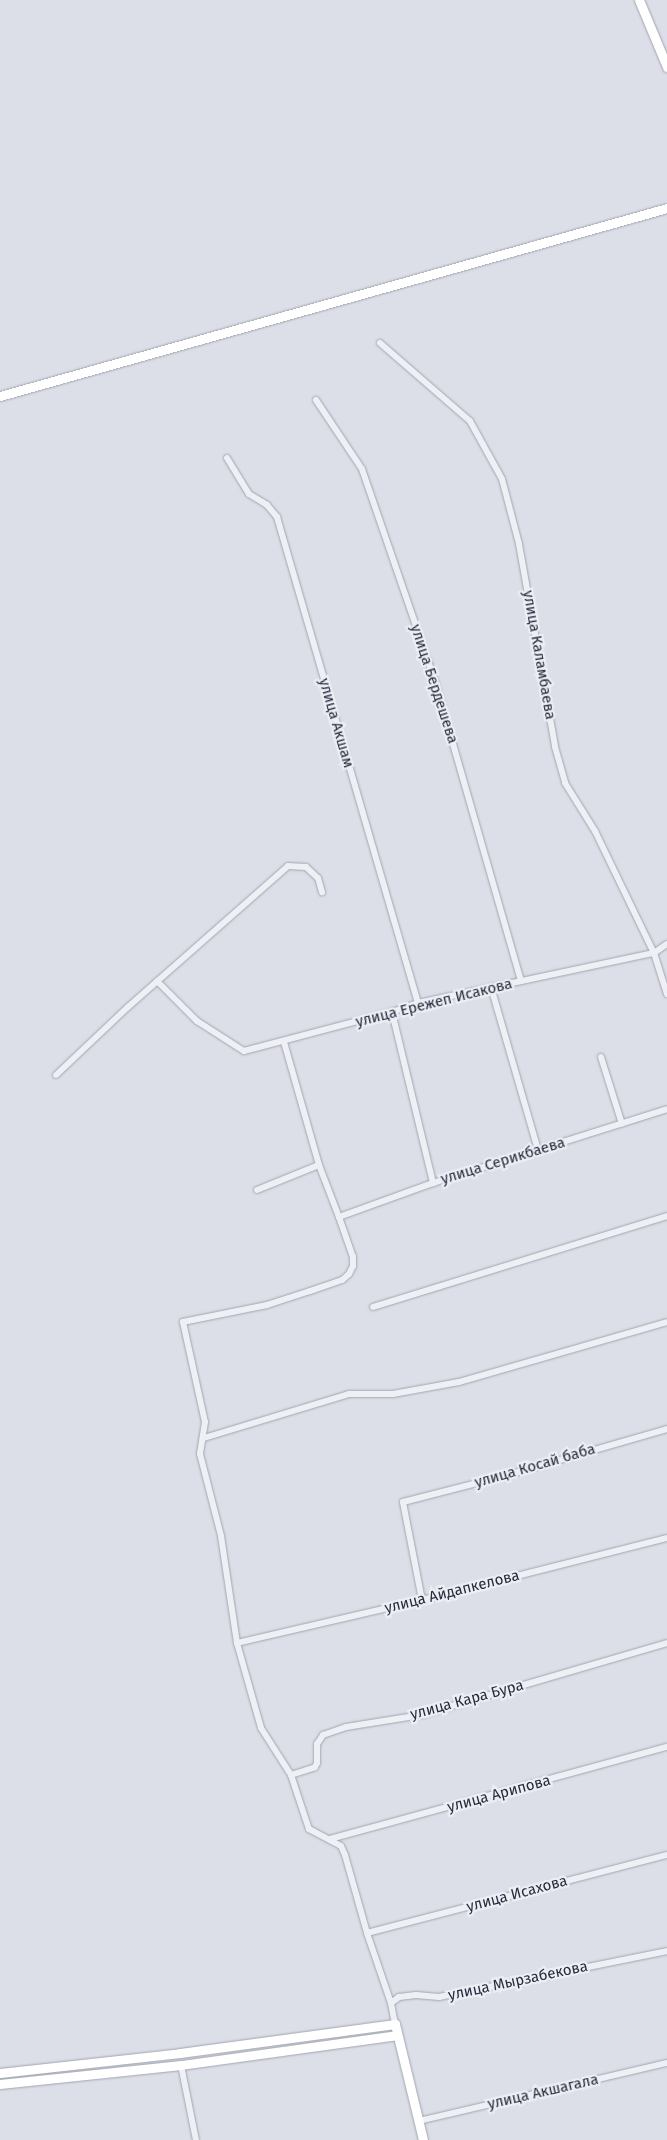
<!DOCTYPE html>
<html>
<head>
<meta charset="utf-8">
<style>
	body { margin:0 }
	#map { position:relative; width:667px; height:2140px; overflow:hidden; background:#dcdfe7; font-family:"Fira Sans",sans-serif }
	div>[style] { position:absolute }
	.roads { filter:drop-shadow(0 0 1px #a2a5b1) drop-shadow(0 0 1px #a2a5b1) }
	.street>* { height:6px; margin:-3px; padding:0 3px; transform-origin:3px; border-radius:3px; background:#eff0f5 }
	.secondary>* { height:9px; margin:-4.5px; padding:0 4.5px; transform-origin:4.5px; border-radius:4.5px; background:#fff }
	span { translate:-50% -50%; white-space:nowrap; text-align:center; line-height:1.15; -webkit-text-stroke:4.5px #eceef4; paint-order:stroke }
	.street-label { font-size:15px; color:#262b3d }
</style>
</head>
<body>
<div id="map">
	<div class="roads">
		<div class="street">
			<i style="left:380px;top:343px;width:119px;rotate:40.9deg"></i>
			<i style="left:470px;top:421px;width:66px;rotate:61.1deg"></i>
			<i style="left:502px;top:479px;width:67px;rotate:75.3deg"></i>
			<i style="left:519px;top:544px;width:206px;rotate:79.9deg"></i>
			<i style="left:555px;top:747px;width:37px;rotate:74deg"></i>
			<i style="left:565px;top:783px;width:57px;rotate:58deg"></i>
			<i style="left:595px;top:831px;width:136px;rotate:64.2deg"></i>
			<i style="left:654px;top:953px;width:43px;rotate:72.4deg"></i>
			<i style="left:316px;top:400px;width:83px;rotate:56.3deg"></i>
			<i style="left:362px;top:469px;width:224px;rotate:71deg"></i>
			<i style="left:435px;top:681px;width:312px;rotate:74deg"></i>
			<i style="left:227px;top:458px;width:42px;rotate:58.6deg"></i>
			<i style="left:249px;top:494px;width:21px;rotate:31deg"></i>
			<i style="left:267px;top:505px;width:16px;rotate:50deg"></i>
			<i style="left:277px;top:517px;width:506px;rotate:73.82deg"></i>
			<i style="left:157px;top:981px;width:57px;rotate:45deg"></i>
			<i style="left:197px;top:1021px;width:56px;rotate:32.6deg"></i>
			<i style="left:244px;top:1051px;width:153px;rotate:-14.8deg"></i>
			<i style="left:392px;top:1012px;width:28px;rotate:-19deg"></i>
			<i style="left:418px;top:1003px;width:241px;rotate:-12deg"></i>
			<i style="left:654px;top:953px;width:16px;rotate:-35deg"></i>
			<i style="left:491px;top:987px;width:170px;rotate:73.9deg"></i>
			<i style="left:392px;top:1012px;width:176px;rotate:76.5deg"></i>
			<i style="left:284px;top:1042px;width:128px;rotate:74.1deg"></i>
			<i style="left:319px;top:1165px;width:56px;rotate:69deg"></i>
			<i style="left:339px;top:1217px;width:42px;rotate:70.7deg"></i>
			<i style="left:353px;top:1257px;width:9px;rotate:90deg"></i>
			<i style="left:353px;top:1266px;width:9px;rotate:117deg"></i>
			<i style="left:349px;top:1274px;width:9px;rotate:139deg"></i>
			<i style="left:342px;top:1280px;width:34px;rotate:161deg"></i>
			<i style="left:310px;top:1291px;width:45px;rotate:162deg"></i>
			<i style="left:267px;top:1305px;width:86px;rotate:168.6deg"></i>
			<i style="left:183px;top:1322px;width:102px;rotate:77.6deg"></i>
			<i style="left:205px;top:1422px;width:32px;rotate:99deg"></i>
			<i style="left:200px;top:1454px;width:85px;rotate:75.6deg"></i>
			<i style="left:221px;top:1536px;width:108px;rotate:81.5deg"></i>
			<i style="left:237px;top:1643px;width:88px;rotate:74.2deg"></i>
			<i style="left:261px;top:1728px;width:56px;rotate:57.4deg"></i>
			<i style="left:291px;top:1775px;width:57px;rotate:71.6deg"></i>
			<i style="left:309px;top:1829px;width:36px;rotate:28deg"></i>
			<i style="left:341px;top:1846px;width:10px;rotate:66deg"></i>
			<i style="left:345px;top:1855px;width:81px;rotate:74.2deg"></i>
			<i style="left:367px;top:1933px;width:74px;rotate:71.1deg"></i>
			<i style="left:601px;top:1057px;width:70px;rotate:72.6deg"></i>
			<i style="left:56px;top:1075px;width:99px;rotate:-43.4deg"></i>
			<i style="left:128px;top:1007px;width:213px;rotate:-41.4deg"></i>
			<i style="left:288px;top:866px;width:18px;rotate:3deg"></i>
			<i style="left:306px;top:867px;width:16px;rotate:43deg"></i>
			<i style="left:318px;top:878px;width:15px;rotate:74deg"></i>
			<i style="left:257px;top:1190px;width:67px;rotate:-22deg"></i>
			<i style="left:339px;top:1217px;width:100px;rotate:-19.9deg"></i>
			<i style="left:433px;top:1183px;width:245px;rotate:-17.5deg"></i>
			<i style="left:373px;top:1307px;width:308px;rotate:-17.2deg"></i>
			<i style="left:204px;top:1438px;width:152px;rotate:-16.9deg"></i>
			<i style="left:349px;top:1394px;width:44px"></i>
			<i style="left:393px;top:1394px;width:67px;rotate:-10.3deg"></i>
			<i style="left:459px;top:1382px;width:216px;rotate:-16.1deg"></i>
			<i style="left:422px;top:1600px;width:100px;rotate:-101deg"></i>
			<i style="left:403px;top:1502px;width:104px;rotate:-14.4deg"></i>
			<i style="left:504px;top:1476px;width:170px;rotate:-16.1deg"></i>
			<i style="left:237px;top:1643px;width:190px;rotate:-13.1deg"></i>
			<i style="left:422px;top:1600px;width:253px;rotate:-14.2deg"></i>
			<i style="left:291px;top:1775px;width:25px;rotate:-18deg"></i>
			<i style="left:315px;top:1767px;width:4px;rotate:-63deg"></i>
			<i style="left:317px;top:1763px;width:19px;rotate:-90deg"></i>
			<i style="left:317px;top:1744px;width:11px;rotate:-56deg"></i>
			<i style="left:323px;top:1735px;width:24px;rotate:-19deg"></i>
			<i style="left:346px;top:1727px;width:76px;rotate:-9.1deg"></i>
			<i style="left:421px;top:1715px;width:256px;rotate:-16.3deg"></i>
			<i style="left:330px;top:1839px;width:349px;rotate:-15.3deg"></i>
			<i style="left:367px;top:1933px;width:310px;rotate:-14.6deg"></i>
			<i style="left:395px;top:2024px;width:21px;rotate:-101deg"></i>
			<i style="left:391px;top:2003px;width:10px;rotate:-37deg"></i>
			<i style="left:399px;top:1997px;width:17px;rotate:-7deg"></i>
			<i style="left:416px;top:1995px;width:23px;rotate:5deg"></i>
			<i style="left:439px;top:1997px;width:233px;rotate:-11.4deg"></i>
			<i style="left:181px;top:2065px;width:76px;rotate:78.7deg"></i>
			<i style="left:419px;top:2121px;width:255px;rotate:-13.2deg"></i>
		</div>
		<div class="secondary">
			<i style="left:639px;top:0;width:73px;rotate:67.3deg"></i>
			<i style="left:0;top:396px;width:693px;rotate:-15.74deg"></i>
			<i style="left:0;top:2073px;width:181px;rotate:-6.3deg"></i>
			<i style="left:180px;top:2053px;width:217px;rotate:-7.7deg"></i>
			<i style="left:395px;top:2024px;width:119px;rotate:76.4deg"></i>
			<i style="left:0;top:2084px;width:182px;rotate:-6deg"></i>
			<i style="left:181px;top:2065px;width:218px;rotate:-7.9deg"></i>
		</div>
	</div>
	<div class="street-label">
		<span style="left:539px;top:655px;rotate:80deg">улица Каламбаева</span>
		<span style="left:434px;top:684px;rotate:72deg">улица Бердешева</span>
		<span style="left:336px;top:723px;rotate:74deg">улица Акшам</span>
		<span style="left:434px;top:1003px;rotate:-14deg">улица Ережеп Исакова</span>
		<span style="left:503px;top:1161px;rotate:-17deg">улица Серикбаева</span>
		<span style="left:535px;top:1466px;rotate:-16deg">улица Косай баба</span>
		<span style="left:452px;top:1592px;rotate:-14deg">улица Айдапкелова</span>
		<span style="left:467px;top:1700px;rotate:-15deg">улица Кара Бура</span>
		<span style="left:499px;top:1794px;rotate:-15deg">улица Арипова</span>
		<span style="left:517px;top:1894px;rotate:-15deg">улица Исахова</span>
		<span style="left:518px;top:1981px;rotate:-12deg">улица Мырзабекова</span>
		<span style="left:543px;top:2092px;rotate:-13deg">улица Акшагала</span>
	</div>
</div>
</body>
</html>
